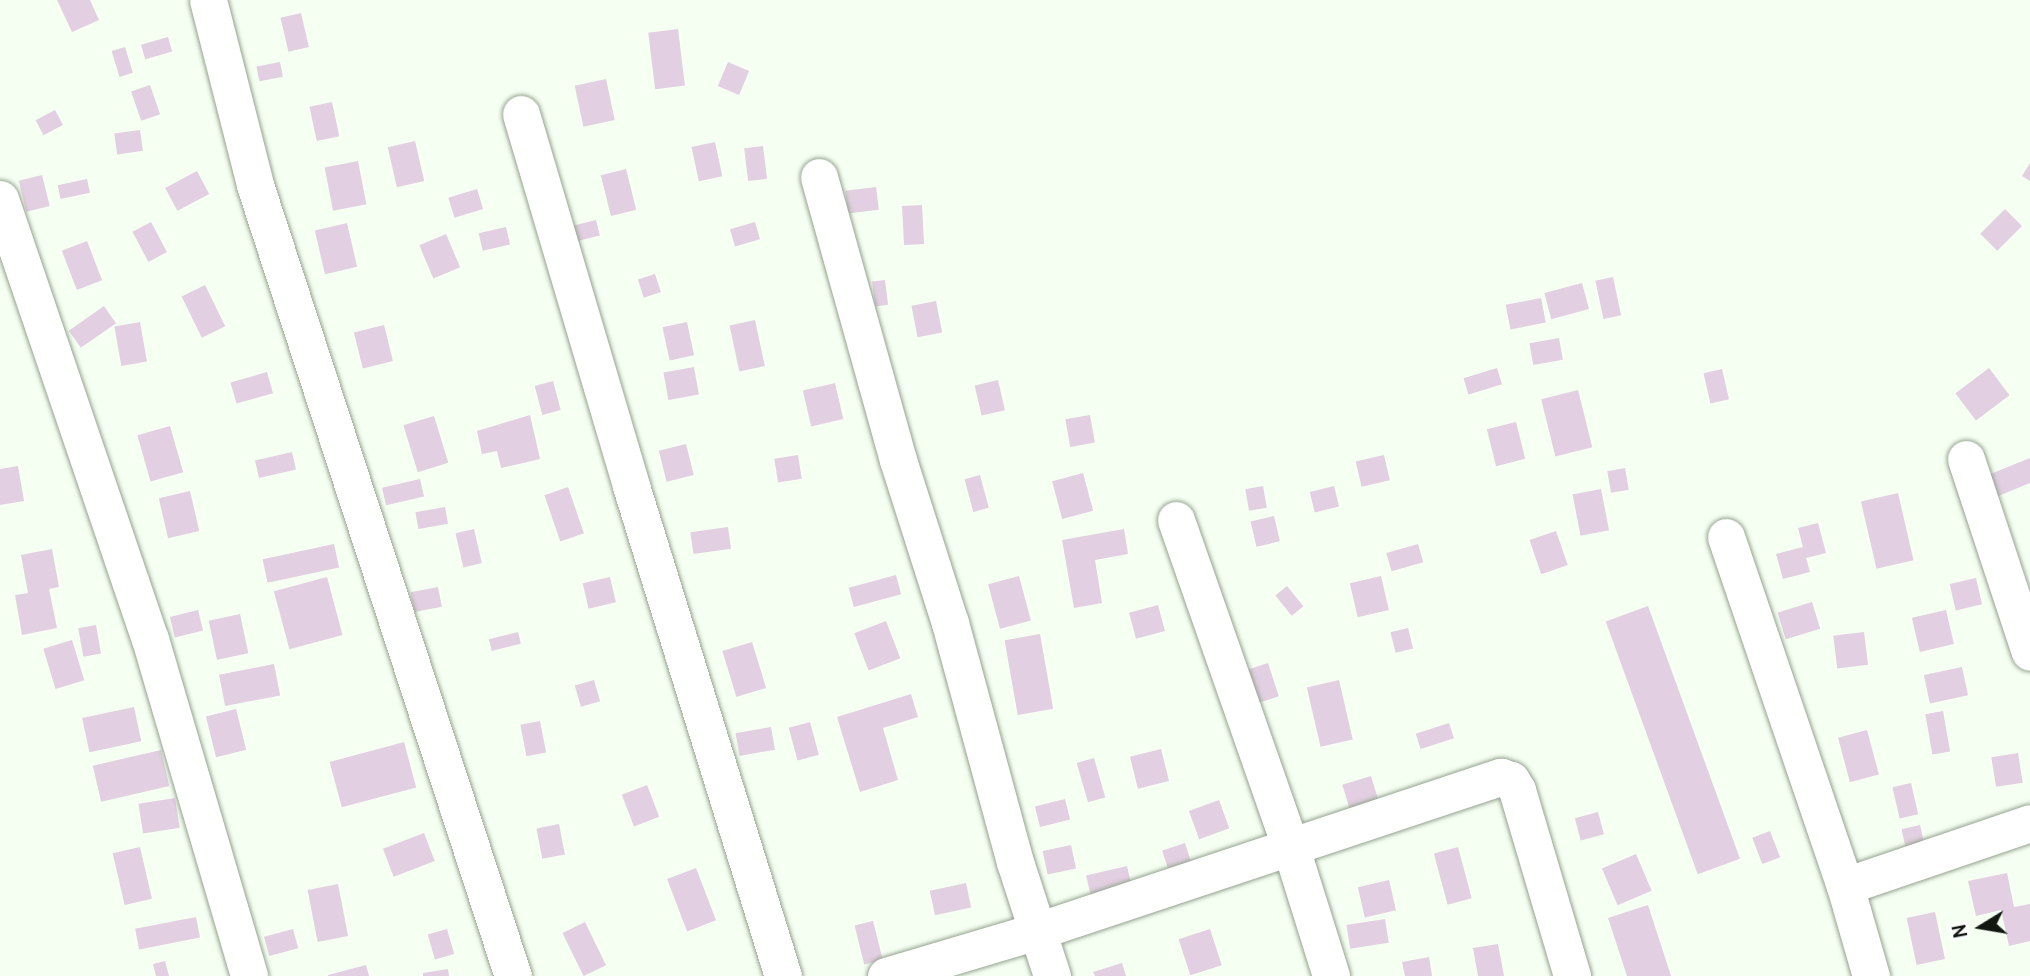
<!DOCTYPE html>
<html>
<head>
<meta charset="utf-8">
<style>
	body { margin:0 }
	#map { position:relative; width:2030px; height:976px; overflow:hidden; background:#f5fff2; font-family:Cabin,sans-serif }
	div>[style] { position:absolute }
	.building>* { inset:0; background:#e2cfe1; transform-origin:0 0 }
	.roads { filter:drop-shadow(0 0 2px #94a38f) drop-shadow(0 0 2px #94a38f) }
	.minor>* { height:37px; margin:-18.5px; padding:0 18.5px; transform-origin:18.5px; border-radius:18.5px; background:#fff }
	span { translate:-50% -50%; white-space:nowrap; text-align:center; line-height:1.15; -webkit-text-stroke:7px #fff; paint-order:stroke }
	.north { position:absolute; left:1946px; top:892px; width:70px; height:70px; -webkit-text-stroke:5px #fff; paint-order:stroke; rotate:259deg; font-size:19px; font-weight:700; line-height:28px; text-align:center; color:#121811 }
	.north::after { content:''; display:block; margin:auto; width:24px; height:32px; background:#121811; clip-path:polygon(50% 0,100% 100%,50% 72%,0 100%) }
</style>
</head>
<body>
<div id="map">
	<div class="building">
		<i style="clip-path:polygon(57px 0,90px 0,99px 20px,72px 32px)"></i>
		<i style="left:301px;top:13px;width:35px;height:21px;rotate:77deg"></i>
		<i style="left:678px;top:29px;width:57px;height:30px;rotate:83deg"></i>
		<i style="left:168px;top:37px;width:15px;height:28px;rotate:74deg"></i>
		<i style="left:125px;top:47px;width:27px;height:14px;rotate:73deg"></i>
		<i style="left:280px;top:62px;width:15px;height:24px;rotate:79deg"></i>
		<i style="left:728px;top:62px;width:23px;height:26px;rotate:23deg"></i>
		<i style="left:606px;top:79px;width:42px;height:32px;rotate:78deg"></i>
		<i style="left:150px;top:85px;width:31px;height:20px;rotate:71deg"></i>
		<i style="left:332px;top:102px;width:35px;height:23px;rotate:78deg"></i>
		<i style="left:55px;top:110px;width:17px;height:22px;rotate:62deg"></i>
		<i style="left:140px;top:130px;width:21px;height:26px;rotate:82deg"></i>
		<i style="left:415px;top:141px;width:41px;height:28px;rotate:77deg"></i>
		<i style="left:715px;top:142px;width:35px;height:24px;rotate:78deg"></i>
		<i style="left:763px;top:146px;width:33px;height:19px;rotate:83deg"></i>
		<i style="left:358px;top:161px;width:44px;height:34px;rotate:79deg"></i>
		<i style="clip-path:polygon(2030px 163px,2030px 181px,2022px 176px)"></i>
		<i style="left:626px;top:169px;width:42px;height:26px;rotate:76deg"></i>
		<i style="left:197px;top:171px;width:26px;height:36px;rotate:62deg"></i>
		<i style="left:42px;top:175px;width:32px;height:24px;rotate:76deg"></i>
		<i style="left:87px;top:179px;width:14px;height:30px;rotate:78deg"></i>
		<i style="left:876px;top:187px;width:23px;height:31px;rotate:83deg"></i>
		<i style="left:477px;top:189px;width:21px;height:30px;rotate:73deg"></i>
		<i style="left:922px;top:205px;width:39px;height:20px;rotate:87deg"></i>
		<i style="left:2005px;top:209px;width:24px;height:35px;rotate:45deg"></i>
		<i style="left:596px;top:220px;width:16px;height:29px;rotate:76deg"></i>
		<i style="left:151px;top:222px;width:34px;height:21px;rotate:62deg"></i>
		<i style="left:755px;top:222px;width:18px;height:26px;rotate:74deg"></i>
		<i style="left:347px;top:223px;width:45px;height:33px;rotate:77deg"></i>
		<i style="left:506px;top:227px;width:18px;height:28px;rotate:77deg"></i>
		<i style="left:446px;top:234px;width:36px;height:29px;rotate:67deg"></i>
		<i style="left:87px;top:241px;width:42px;height:27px;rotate:69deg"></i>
		<i style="left:655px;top:274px;width:19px;height:18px;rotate:72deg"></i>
		<i style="left:1613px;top:277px;width:39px;height:18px;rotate:78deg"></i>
		<i style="left:885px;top:280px;width:25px;height:13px;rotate:83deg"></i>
		<i style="left:1582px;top:283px;width:27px;height:39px;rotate:75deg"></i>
		<i style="left:205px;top:285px;width:46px;height:26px;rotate:64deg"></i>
		<i style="left:1541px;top:298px;width:25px;height:36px;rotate:79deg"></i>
		<i style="left:936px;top:301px;width:32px;height:25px;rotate:79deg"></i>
		<i style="left:104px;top:306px;width:21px;height:43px;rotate:55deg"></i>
		<i style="left:755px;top:320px;width:47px;height:26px;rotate:78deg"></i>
		<i style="left:140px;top:322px;width:40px;height:26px;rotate:80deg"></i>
		<i style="left:687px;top:322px;width:34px;height:25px;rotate:78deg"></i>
		<i style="left:384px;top:325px;width:37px;height:31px;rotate:76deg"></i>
		<i style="left:1559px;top:338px;width:22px;height:30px;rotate:80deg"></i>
		<i style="left:694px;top:367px;width:28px;height:31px;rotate:80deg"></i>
		<i style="left:1497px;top:368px;width:17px;height:35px;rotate:73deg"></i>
		<i style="left:1989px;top:368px;width:34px;height:42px;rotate:53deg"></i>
		<i style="left:1722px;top:369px;width:31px;height:19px;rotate:77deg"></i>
		<i style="left:267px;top:372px;width:22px;height:38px;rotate:74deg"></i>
		<i style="left:998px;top:380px;width:31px;height:24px;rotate:77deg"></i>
		<i style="left:553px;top:381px;width:30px;height:19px;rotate:75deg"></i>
		<i style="left:835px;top:383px;width:37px;height:33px;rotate:77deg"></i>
		<i style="left:1578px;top:390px;width:59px;height:38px;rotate:76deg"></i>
		<i style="clip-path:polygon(530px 415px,540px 459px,501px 468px,497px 451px,482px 454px,477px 431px)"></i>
		<i style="left:1090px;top:415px;width:28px;height:25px;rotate:80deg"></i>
		<i style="left:434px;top:416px;width:49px;height:32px;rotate:73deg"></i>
		<i style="left:1516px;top:422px;width:38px;height:30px;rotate:76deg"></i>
		<i style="left:170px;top:426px;width:48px;height:34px;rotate:74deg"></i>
		<i style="left:686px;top:444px;width:32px;height:28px;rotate:76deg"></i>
		<i style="left:292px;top:452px;width:18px;height:38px;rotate:77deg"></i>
		<i style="left:798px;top:455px;width:24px;height:24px;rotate:81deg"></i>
		<i style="left:1384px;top:455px;width:26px;height:29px;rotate:77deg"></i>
		<i style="clip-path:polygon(2030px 458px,2030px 483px,1991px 499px,1983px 477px)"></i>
		<i style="clip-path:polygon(18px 466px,24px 501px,0 505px,0 469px)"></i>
		<i style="left:1625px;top:468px;width:22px;height:18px;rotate:80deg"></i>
		<i style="left:1083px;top:473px;width:39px;height:32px;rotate:75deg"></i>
		<i style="left:980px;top:475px;width:34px;height:16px;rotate:75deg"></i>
		<i style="left:420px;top:479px;width:18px;height:39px;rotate:77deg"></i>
		<i style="left:1263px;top:486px;width:22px;height:18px;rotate:80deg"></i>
		<i style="left:1334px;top:486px;width:21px;height:25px;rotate:76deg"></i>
		<i style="left:568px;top:487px;width:49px;height:25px;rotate:71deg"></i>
		<i style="left:1601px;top:489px;width:42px;height:29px;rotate:79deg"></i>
		<i style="left:190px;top:491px;width:41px;height:32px;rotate:77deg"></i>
		<i style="left:1898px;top:493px;width:69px;height:38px;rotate:77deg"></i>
		<i style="left:445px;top:507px;width:17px;height:30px;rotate:80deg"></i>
		<i style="left:1274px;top:516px;width:26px;height:24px;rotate:77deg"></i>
		<i style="clip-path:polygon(1818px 523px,1826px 553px,1806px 558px,1810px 572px,1783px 579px,1776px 554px,1803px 547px,1798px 528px)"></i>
		<i style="left:728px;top:527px;width:22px;height:38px;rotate:82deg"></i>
		<i style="left:474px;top:529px;width:35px;height:19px;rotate:77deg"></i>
		<i style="clip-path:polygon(1124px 529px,1128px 554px,1095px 560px,1102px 603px,1074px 608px,1062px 540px)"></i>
		<i style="left:1556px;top:531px;width:36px;height:28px;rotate:71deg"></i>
		<i style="left:334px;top:544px;width:24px;height:73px;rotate:78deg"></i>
		<i style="left:1418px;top:544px;width:19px;height:33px;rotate:74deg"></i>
		<i style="clip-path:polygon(52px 549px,59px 587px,49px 589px,57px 628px,22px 635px,15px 595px,28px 593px,21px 555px)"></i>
		<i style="left:896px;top:575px;width:20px;height:49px;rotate:75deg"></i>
		<i style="left:1019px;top:576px;width:46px;height:32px;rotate:75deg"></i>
		<i style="left:1381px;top:576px;width:35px;height:32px;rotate:77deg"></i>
		<i style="left:327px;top:577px;width:60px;height:55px;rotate:75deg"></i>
		<i style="left:610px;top:577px;width:26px;height:28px;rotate:77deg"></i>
		<i style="left:1976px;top:578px;width:27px;height:27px;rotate:77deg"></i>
		<i style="left:1287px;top:586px;width:26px;height:15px;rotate:51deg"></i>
		<i style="left:438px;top:587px;width:20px;height:28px;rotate:79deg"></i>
		<i style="left:1812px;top:602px;width:28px;height:36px;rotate:73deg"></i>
		<i style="left:1158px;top:605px;width:27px;height:30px;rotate:75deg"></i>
		<i style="left:1648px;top:606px;width:269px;height:45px;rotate:70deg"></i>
		<i style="left:198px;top:610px;width:21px;height:29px;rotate:76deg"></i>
		<i style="left:1946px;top:610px;width:35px;height:35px;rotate:77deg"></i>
		<i style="left:240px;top:614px;width:40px;height:32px;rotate:78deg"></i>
		<i style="left:886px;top:621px;width:40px;height:34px;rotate:69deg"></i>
		<i style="left:96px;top:625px;width:29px;height:18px;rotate:80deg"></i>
		<i style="left:1408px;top:628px;width:21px;height:18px;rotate:76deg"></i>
		<i style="left:518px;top:632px;width:12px;height:30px;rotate:76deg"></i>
		<i style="left:1864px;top:632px;width:33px;height:31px;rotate:83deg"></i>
		<i style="left:1040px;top:634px;width:76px;height:36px;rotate:80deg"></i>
		<i style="left:72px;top:640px;width:42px;height:30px;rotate:73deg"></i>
		<i style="left:752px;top:642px;width:48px;height:31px;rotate:73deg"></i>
		<i style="left:1268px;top:663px;width:35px;height:24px;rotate:72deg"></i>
		<i style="left:274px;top:664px;width:32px;height:56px;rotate:79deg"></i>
		<i style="left:1962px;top:667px;width:29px;height:39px;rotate:78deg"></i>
		<i style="left:594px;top:680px;width:22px;height:20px;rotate:74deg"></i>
		<i style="left:1339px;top:680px;width:61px;height:33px;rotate:77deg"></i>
		<i style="clip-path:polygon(911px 694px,918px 717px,883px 728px,898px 780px,860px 792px,837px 717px)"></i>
		<i style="left:134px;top:707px;width:35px;height:53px;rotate:78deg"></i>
		<i style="left:236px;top:709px;width:42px;height:31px;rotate:76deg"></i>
		<i style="left:1943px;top:711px;width:41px;height:18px;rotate:80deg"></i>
		<i style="left:540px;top:721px;width:32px;height:20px;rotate:79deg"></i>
		<i style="left:810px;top:722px;width:34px;height:22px;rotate:75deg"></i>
		<i style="left:1449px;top:723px;width:16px;height:35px;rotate:72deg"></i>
		<i style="left:771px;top:727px;width:23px;height:36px;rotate:80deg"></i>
		<i style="left:1867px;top:730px;width:46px;height:30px;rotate:75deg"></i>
		<i style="left:404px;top:742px;width:47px;height:77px;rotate:75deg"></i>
		<i style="left:1161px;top:749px;width:33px;height:32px;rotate:76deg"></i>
		<i style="left:161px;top:750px;width:37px;height:70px;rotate:77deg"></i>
		<i style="left:2018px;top:753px;width:30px;height:27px;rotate:81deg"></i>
		<i style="left:1094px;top:758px;width:41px;height:18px;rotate:74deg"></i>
		<i style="left:1371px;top:776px;width:51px;height:30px;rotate:73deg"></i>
		<i style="left:1911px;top:783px;width:32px;height:19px;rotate:77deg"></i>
		<i style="left:647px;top:785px;width:34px;height:27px;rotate:69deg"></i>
		<i style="left:175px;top:798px;width:30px;height:37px;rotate:81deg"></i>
		<i style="left:1065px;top:799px;width:21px;height:31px;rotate:76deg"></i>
		<i style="left:1219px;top:800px;width:30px;height:32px;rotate:70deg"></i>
		<i style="left:1598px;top:812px;width:23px;height:24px;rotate:75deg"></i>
		<i style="left:559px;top:824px;width:31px;height:23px;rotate:79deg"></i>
		<i style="left:1920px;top:825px;width:31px;height:19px;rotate:77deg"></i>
		<i style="left:1770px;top:831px;width:28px;height:19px;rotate:69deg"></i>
		<i style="left:424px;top:833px;width:30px;height:44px;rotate:69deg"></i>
		<i style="left:1185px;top:843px;width:36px;height:24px;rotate:72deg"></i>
		<i style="left:1071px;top:845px;width:24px;height:29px;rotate:78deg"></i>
		<i style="left:140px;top:847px;width:53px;height:28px;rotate:77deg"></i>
		<i style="left:1458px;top:847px;width:53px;height:25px;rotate:75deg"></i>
		<i style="left:1636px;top:854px;width:40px;height:37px;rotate:67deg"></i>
		<i style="left:1127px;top:866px;width:43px;height:42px;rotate:77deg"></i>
		<i style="left:696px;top:868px;width:56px;height:31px;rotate:69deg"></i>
		<i style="clip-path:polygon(2007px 873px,2014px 907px,2030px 904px,2030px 941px,2009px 946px,2001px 910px,1976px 916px,1968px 881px)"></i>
		<i style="left:1389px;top:880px;width:31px;height:32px;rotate:77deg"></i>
		<i style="left:966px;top:883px;width:25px;height:37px;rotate:78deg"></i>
		<i style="left:338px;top:884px;width:53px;height:31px;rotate:79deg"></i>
		<i style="clip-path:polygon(1648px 905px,1671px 976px,1627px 976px,1608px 918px)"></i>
		<i style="left:1935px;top:912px;width:48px;height:29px;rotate:78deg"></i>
		<i style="left:196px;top:917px;width:21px;height:62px;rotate:79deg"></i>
		<i style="left:1385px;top:919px;width:24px;height:39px;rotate:81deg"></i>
		<i style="left:873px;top:921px;width:40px;height:19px;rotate:76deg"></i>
		<i style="left:585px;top:922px;width:48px;height:25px;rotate:64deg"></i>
		<i style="left:293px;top:929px;width:20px;height:30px;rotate:75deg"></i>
		<i style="left:447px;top:929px;width:26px;height:20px;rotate:74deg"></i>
		<i style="left:1210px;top:929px;width:38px;height:33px;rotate:72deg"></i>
		<i style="clip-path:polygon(1498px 944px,1504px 976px,1478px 976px,1473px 948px)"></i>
		<i style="clip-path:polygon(1429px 957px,1432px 976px,1405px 976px,1402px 962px)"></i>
		<i style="clip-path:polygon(165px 961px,169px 976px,156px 976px,153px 964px)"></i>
		<i style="clip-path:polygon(1122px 963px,1126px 976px,1095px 976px,1093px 972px)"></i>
		<i style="clip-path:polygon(366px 965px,369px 976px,328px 976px,328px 975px)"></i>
		<i style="clip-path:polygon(448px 969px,449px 976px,423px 976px,423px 973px)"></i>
	</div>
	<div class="roads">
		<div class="minor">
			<i style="left:208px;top:0;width:191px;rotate:75.7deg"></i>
			<i style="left:255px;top:185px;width:832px;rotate:71.94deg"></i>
			<i style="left:521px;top:114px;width:388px;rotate:73.5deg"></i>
			<i style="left:631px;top:486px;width:513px;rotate:72.77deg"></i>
			<i style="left:819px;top:177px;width:294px;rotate:74.4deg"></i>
			<i style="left:898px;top:460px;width:171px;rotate:72.3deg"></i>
			<i style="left:950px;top:623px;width:248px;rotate:74.8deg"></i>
			<i style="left:1015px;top:862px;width:120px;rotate:72deg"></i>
			<i style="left:0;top:199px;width:465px;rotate:71.2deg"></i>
			<i style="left:150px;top:639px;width:351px;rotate:73.6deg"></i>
			<i style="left:1966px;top:459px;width:203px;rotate:71.7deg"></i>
			<i style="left:1176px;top:520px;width:348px;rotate:70.7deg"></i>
			<i style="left:1291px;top:848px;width:134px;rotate:72.6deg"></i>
			<i style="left:1726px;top:537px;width:369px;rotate:71.2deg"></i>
			<i style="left:1845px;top:886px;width:94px;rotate:73.9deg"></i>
			<i style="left:1845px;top:886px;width:195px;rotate:-18.8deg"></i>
			<i style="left:886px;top:976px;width:158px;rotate:-16.6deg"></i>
			<i style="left:1037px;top:931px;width:489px;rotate:-18.4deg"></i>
			<i style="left:1501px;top:777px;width:10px;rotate:17deg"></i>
			<i style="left:1511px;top:780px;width:12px;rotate:59deg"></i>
			<i style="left:1517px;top:790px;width:194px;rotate:73.5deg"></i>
		</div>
	</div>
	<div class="north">N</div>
</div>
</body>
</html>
